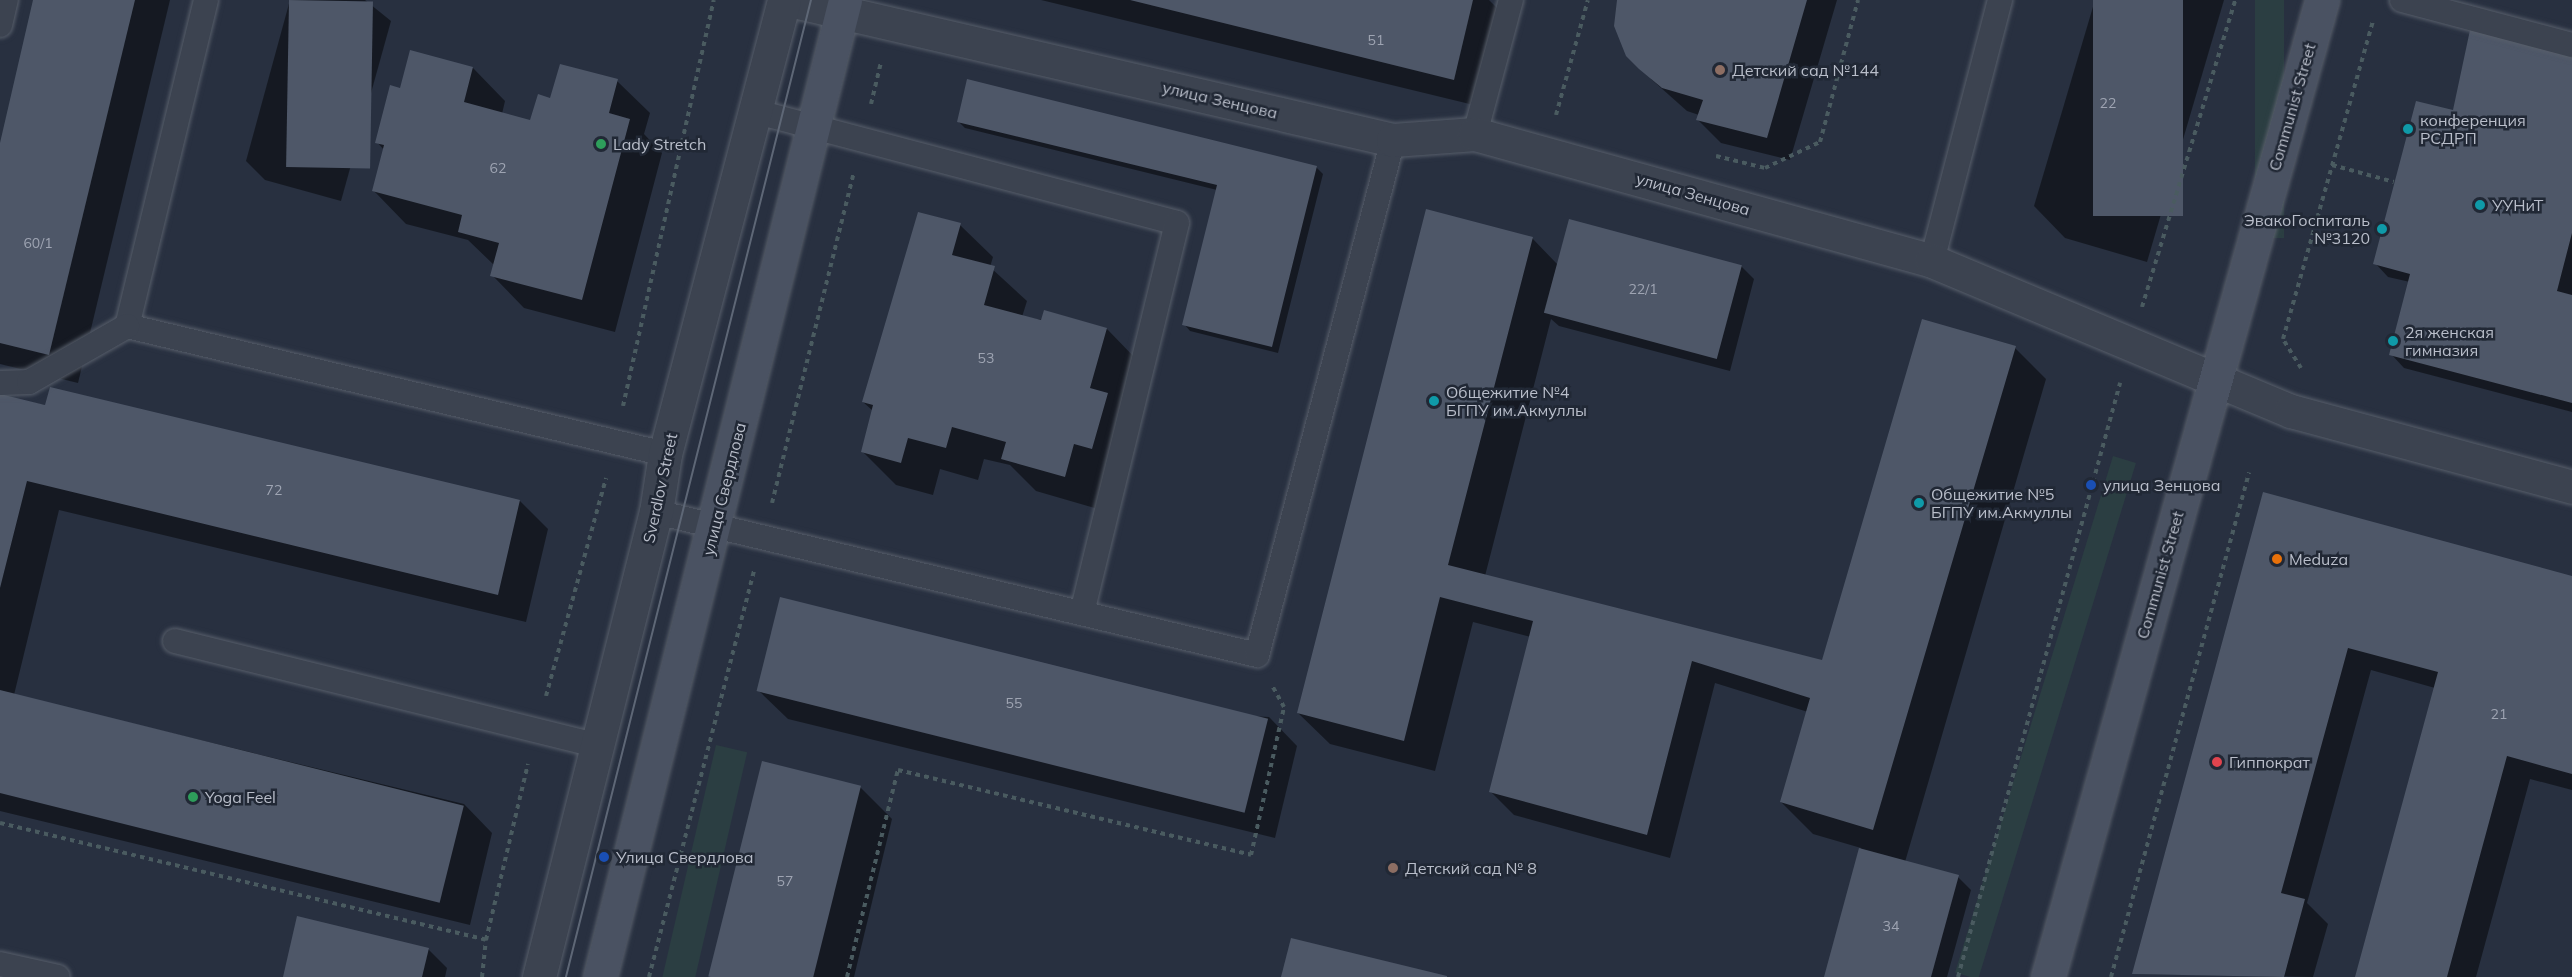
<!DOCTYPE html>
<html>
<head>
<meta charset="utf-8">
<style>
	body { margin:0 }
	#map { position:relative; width:2572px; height:977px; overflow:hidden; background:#283040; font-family:Mulish,sans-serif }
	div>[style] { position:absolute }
	.green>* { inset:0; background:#2b3e42; transform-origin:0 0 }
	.shadow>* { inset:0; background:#0007 }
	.building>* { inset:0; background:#4e5768; transform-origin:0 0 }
	.path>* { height:4px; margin-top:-2px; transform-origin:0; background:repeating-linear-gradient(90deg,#4a5b60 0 4.5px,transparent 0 9px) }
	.roads { filter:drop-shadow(0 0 2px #575e6a) drop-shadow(0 0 2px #575e6a) }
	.lane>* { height:24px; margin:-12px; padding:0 12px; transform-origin:12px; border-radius:12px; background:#3c4350 }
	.street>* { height:33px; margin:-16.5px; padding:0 16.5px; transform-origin:16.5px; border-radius:16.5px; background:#3c4350 }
	.secondary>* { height:33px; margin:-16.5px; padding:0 16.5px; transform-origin:16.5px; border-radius:16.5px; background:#4a5262 }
	.tram>* { height:1.5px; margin:-0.75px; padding:0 0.75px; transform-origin:0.75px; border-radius:0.75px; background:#5e6776 }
	.dots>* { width:16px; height:16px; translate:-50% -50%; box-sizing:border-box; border:3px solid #212835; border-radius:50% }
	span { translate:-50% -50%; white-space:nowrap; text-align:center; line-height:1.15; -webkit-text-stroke:5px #212835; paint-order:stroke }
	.number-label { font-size:14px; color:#9ea4b2 }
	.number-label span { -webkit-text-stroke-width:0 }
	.poi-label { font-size:16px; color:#b9beca }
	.left { translate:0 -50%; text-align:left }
	.right { translate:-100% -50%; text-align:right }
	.street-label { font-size:16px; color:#b9beca }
</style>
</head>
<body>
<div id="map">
	<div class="green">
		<i style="left:2255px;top:0;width:29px;height:238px"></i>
		<i style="left:2113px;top:456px;width:24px;height:540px;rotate:17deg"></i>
		<i style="left:716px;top:745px;width:32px;height:240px;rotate:13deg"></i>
	</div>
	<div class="shadow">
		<i style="clip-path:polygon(35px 0,170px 0,78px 383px,0 364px,0 149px)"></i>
		<i style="clip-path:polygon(290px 0,365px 0,391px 21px,341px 201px,265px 180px,246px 161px)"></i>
		<i style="clip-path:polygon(1041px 0,1489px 0,1504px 15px,1482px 107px)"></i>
		<i style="clip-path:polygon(1621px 0,1837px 0,1790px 160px,1721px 143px,1698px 120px,1699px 115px,1687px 111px,1651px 79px)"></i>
		<i style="clip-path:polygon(2095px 0,2224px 0,2147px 262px,2065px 238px,2034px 206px)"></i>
		<i style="clip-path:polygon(411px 52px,473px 68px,505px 101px,502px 114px,531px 122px,552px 99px,617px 81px,650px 113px,644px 134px,662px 153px,615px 332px,524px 308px,492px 275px,494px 265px,468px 240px,406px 224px,374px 191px,384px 150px,377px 142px,401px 90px)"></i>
		<i style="clip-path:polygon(2572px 58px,2572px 412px,2404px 368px,2391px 354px,2410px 282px,2388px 277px,2375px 263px,2454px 112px)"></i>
		<i style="clip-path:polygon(958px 121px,1316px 167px,1323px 174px,1278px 353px,1190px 331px,1184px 324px,1217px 190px,965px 128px)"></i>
		<i style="clip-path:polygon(960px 225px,993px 257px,990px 267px,1027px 301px,1022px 317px,1107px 329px,1139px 362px,1125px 413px,1140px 427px,1125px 481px,1098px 509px,1036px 491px,1010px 465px,984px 459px,978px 480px,940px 469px,933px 495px,896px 485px,863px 452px,873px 411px,863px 402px)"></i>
		<i style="clip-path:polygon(1532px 238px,1558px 265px,1741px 266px,1754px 279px,1730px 371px,1559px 326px,1551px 319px,1485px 576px,1823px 662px,2015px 348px,2046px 379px,1905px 862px,1958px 877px,1971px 890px,1947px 977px,1825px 977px,1861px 848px,1813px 834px,1781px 802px,1808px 712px,1715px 683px,1670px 858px,1514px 815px,1491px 792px,1531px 637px,1473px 622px,1435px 771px,1330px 744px,1298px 713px)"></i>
		<i style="clip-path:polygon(0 396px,520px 501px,548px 529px,526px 622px,59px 510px,14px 695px,464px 804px,492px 833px,470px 925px,0 811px)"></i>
		<i style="clip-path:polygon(2264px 494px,2572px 577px,2572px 790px,2530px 779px,2476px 977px,2357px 977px,2435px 688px,2371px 670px,2307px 903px,2328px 924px,2313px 977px,2133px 974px)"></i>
		<i style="clip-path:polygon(759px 691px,1269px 717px,1297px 746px,1275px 838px,788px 719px)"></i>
		<i style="clip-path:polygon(860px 787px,892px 819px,854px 977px,711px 977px)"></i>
		<i style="clip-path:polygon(428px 949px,447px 968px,445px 977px,284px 977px)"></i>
	</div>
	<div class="building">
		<i style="clip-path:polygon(33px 0,135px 0,49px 355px,0 343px,0 143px)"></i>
		<i style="left:289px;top:0;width:84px;height:167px;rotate:1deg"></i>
		<i style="clip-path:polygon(1130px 0,1473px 0,1454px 80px)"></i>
		<i style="clip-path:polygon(1617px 0,1807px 0,1767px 138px,1696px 120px,1703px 100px,1662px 88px,1639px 69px,1626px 56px,1614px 26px)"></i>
		<i style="left:2093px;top:0;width:90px;height:216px"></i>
		<i style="clip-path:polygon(2470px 30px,2572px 56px,2572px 233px,2557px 291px,2572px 295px,2572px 403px,2389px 355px,2410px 274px,2373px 264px,2416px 101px,2453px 110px)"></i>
		<i style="clip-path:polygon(410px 50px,473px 67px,464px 102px,530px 120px,538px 94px,550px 98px,560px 64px,618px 79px,609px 113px,630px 119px,582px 300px,490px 276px,499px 243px,458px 232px,462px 215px,372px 191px,384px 145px,375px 143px,390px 85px,400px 88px)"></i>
		<i style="clip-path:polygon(967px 79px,1317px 166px,1272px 347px,1182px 325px,1217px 185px,957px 122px)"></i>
		<i style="clip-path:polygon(1426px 209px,1533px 237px,1448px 565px,1822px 660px,1922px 319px,2016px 346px,1873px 830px,1780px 802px,1810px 698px,1692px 661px,1647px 835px,1489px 792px,1533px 621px,1440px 597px,1404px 741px,1297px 713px)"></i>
		<i style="clip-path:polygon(918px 212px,961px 223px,952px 255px,995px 266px,984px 305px,1041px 320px,1044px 310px,1107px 328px,1090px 388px,1108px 393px,1092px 449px,1074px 444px,1065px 477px,1001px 459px,1006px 442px,952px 427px,946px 448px,908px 438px,901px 463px,861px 452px,873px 405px,862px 402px)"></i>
		<i style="left:1569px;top:219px;width:179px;height:97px;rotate:15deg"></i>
		<i style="clip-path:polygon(50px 387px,520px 500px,498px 595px,27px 481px,0 588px,0 394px,45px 405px)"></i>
		<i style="clip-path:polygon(2263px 492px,2572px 576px,2572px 774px,2507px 756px,2447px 977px,2355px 977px,2438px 672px,2348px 648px,2281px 893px,2305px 899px,2284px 977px,2132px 974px)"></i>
		<i style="left:780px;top:597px;width:503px;height:97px;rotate:14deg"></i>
		<i style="left:0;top:690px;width:478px;height:100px;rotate:14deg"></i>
		<i style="left:762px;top:761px;width:102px;height:222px;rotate:14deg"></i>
		<i style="clip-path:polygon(1859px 848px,1959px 875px,1931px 977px,1824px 977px)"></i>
		<i style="clip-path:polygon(297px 916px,429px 948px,422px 977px,283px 977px)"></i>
		<i style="clip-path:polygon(1291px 938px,1447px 976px,1447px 977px,1281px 977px)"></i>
	</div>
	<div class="path">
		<i style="left:871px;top:104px;width:43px;rotate:-76.6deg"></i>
		<i style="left:1556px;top:115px;width:119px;rotate:-74.5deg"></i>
		<i style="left:1716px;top:156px;width:50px;rotate:13.8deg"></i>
		<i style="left:1765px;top:168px;width:61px;rotate:-25.3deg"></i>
		<i style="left:1820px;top:142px;width:147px;rotate:-75deg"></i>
		<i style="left:2332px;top:165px;width:64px;rotate:15.3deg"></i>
		<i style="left:2142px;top:307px;width:321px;rotate:-73.1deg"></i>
		<i style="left:2301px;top:368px;width:34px;rotate:-122deg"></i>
		<i style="left:2283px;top:339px;width:330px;rotate:-74.2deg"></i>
		<i style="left:623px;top:406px;width:416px;rotate:-77.4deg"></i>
		<i style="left:772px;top:503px;width:338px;rotate:-76.1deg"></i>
		<i style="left:546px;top:696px;width:226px;rotate:-74.6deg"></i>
		<i style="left:0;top:823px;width:500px;rotate:13.5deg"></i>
		<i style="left:482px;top:977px;width:37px;rotate:-84deg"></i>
		<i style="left:486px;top:940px;width:181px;rotate:-76.6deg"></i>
		<i style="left:649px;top:977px;width:419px;rotate:-75.5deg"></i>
		<i style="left:847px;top:977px;width:213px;rotate:-76.2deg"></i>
		<i style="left:898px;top:770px;width:363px;rotate:13.5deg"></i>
		<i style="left:1251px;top:855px;width:152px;rotate:-77.4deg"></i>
		<i style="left:1284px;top:707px;width:25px;rotate:-119deg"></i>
		<i style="left:1958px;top:977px;width:616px;rotate:-74.74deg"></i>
		<i style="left:2111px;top:977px;width:523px;rotate:-74.69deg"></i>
	</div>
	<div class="roads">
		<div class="lane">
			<i style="left:206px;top:0;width:335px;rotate:103.6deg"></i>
			<i style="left:127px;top:326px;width:553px;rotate:13.38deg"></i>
			<i style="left:2402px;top:0;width:176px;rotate:14.8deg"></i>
			<i style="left:0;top:25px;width:26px;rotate:-77deg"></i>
			<i style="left:757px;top:112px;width:434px;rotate:14.8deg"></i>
			<i style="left:1177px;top:223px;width:401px;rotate:103.7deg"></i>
			<i style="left:1475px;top:134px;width:139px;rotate:-75deg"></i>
			<i style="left:1932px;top:261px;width:270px;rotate:-75.4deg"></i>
			<i style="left:0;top:383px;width:29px;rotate:-2deg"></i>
			<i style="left:29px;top:382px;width:113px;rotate:-29.7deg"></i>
			<i style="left:656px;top:512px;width:618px;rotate:13.38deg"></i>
			<i style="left:1257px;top:655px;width:533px;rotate:-75.21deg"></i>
			<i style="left:175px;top:641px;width:437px;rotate:13.9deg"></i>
			<i style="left:0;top:964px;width:59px;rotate:12.6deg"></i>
		</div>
		<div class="street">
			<i style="left:789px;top:0;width:620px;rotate:13.05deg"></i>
			<i style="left:1393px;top:140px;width:82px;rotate:-4.2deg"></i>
			<i style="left:1475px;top:134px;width:474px;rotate:15.5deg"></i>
			<i style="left:1932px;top:261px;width:389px;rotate:22.7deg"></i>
			<i style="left:2291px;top:411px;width:291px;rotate:15.1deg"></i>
			<i style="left:539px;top:977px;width:479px;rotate:-75.9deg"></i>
			<i style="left:656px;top:512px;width:59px;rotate:-81.2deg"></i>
			<i style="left:665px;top:454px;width:469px;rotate:-75.3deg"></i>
		</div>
		<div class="secondary">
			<i style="left:600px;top:977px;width:1007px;rotate:-75.92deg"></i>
			<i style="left:2048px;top:977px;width:1015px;rotate:-74.33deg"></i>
		</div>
	</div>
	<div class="tram">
		<i style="left:566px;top:977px;width:1007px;rotate:-75.92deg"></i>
	</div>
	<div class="dots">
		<i style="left:1720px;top:70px;background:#8d6e63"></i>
		<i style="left:2408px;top:129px;background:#0f9aa8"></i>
		<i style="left:601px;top:144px;background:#2e9e5b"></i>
		<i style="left:2480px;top:205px;background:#0f9aa8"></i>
		<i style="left:2382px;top:229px;background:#0f9aa8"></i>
		<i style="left:2393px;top:341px;background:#0f9aa8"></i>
		<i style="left:1434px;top:401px;background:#0f9aa8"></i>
		<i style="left:2091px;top:485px;background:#1a4fb4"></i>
		<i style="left:1919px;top:503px;background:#0f9aa8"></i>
		<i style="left:2277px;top:559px;background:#e8710a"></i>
		<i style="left:2217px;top:762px;background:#e0444e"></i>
		<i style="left:193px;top:797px;background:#2e9e5b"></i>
		<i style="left:604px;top:857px;background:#1a4fb4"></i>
		<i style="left:1393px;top:868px;background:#8d6e63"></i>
	</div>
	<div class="number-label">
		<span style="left:1376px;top:40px">51</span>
		<span style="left:2108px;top:103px">22</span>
		<span style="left:498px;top:168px">62</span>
		<span style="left:38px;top:243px">60/1</span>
		<span style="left:1643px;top:289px">22/1</span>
		<span style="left:986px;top:358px">53</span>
		<span style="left:274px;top:490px">72</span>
		<span style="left:1014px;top:703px">55</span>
		<span style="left:2499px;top:714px">21</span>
		<span style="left:785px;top:881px">57</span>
		<span style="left:1891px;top:926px">34</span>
	</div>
	<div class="poi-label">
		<span class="left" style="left:1732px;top:70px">Детский сад №144</span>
		<span class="left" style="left:2420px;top:129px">конференция<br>РСДРП</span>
		<span class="left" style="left:613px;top:144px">Lady Stretch</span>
		<span class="left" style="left:2492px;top:205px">УУНиТ</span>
		<span class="right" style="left:2370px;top:229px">ЭвакоГоспиталь<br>№3120</span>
		<span class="left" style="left:2405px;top:341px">2я женская<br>гимназия</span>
		<span class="left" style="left:1446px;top:401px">Общежитие №4<br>БГПУ им.Акмуллы</span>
		<span class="left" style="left:2103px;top:485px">улица Зенцова</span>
		<span class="left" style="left:1931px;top:503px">Общежитие №5<br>БГПУ им.Акмуллы</span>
		<span class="left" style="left:2289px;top:559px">Meduza</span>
		<span class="left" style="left:2229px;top:762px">Гиппократ</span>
		<span class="left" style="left:205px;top:797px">Yoga Feel</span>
		<span class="left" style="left:616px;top:857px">Улица Свердлова</span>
		<span class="left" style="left:1405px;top:868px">Детский сад № 8</span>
	</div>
	<div class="street-label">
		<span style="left:1220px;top:100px;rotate:13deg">улица Зенцова</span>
		<span style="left:2292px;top:107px;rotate:-74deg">Communist Street</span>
		<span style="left:1693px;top:194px;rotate:16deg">улица Зенцова</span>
		<span style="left:660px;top:488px;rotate:-78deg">Sverdlov Street</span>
		<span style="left:724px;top:489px;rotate:-76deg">улица Свердлова</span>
		<span style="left:2160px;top:575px;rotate:-74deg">Communist Street</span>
	</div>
</div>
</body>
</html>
